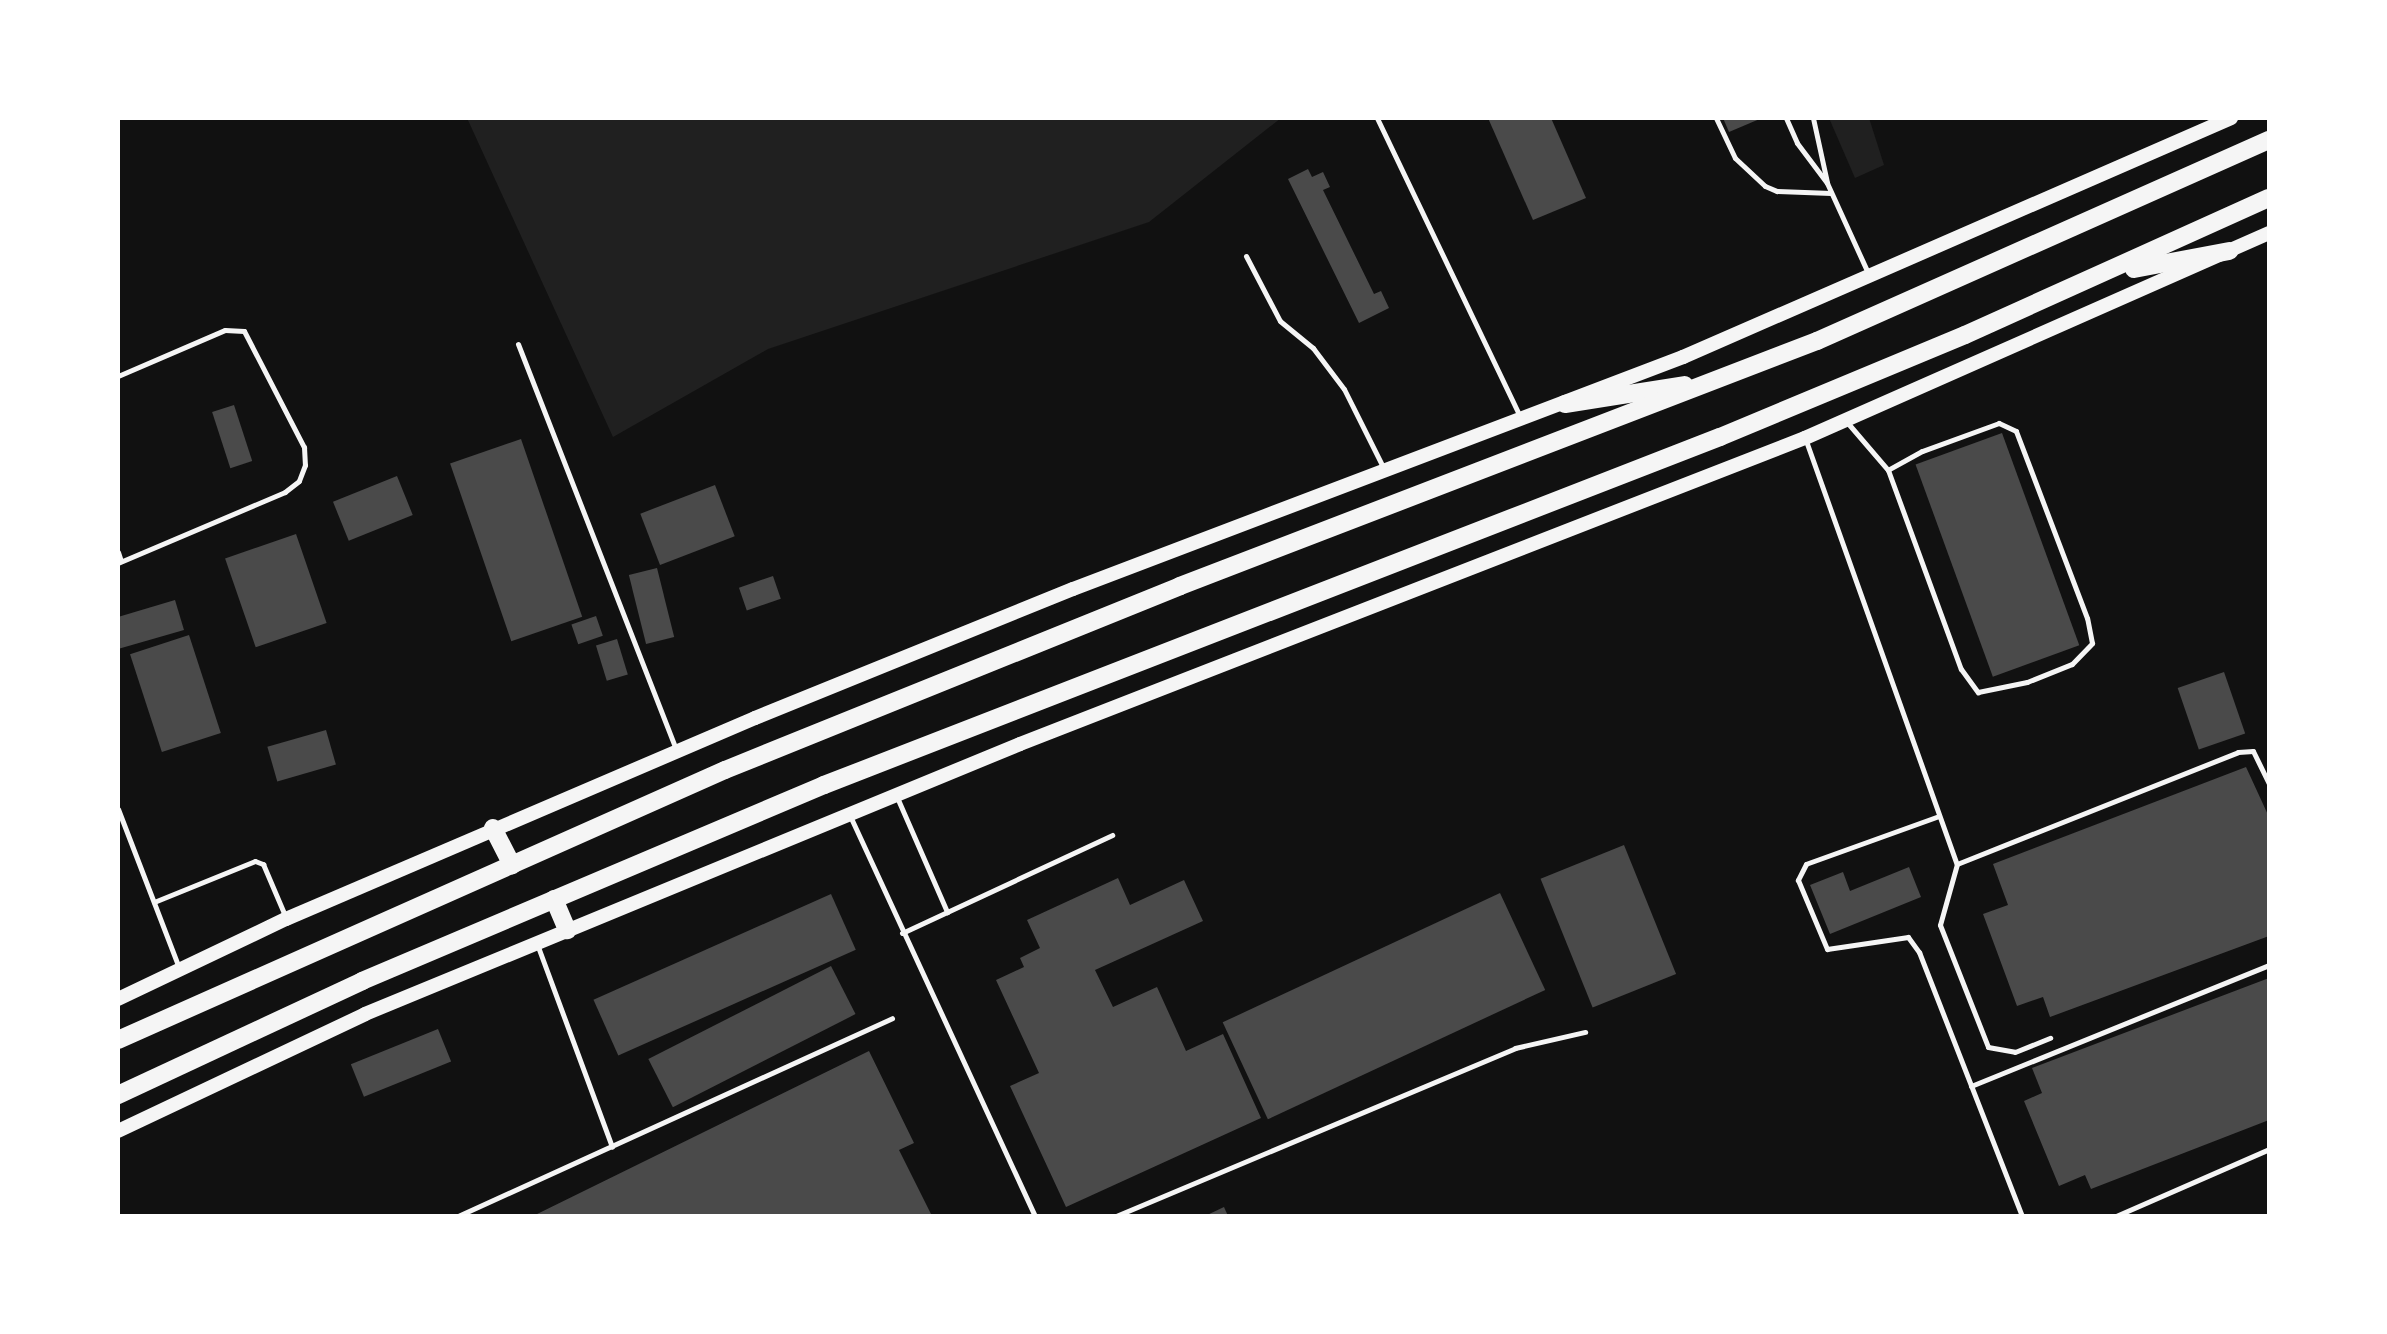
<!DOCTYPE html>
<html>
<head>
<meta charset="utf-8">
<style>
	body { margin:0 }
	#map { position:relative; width:2387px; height:1334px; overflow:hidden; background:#111; font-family:"Noto Serif",serif }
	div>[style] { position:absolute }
	.green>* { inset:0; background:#202020 }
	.building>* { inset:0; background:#4a4a4a; transform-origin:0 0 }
	.service>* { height:5px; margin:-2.5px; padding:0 2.5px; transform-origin:2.5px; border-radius:2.5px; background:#f5f5f5 }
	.tertiary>* { height:14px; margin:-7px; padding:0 7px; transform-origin:7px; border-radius:7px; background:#f5f5f5 }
	.trunk>* { height:18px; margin:-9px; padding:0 9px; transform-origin:9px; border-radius:9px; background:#f5f5f5 }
	span { translate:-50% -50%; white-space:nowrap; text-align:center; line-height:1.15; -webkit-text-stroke:8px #fff; paint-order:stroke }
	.frame { position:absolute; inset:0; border:120px solid #fff; pointer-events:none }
</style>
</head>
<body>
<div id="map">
	<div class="green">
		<i style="clip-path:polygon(467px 118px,1281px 118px,1149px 222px,768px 349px,613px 437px)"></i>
		<i style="clip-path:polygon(1829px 118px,1869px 118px,1884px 165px,1855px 178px)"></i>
	</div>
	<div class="building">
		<i style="clip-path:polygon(1488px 118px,1551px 118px,1586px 198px,1533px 220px)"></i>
		<i style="clip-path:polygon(1723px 118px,1762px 118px,1729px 132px)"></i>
		<i style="clip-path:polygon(1308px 169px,1312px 177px,1323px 172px,1330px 187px,1323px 190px,1374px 294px,1381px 291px,1389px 308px,1359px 323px,1288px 179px)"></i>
		<i style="left:234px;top:405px;width:59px;height:23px;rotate:72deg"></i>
		<i style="left:2002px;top:433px;width:226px;height:92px;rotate:70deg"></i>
		<i style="left:521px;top:439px;width:188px;height:75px;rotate:71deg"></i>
		<i style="left:397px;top:476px;width:42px;height:69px;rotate:68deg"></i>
		<i style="left:715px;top:485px;width:55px;height:80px;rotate:69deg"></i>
		<i style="left:296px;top:534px;width:94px;height:75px;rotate:71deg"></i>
		<i style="left:657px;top:568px;width:71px;height:29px;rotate:76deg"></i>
		<i style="left:773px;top:576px;width:24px;height:36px;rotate:71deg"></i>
		<i style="clip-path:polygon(175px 600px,184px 630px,118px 649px,118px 617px)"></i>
		<i style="left:596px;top:616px;width:21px;height:26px;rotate:71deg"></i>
		<i style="left:189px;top:635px;width:103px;height:62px;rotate:72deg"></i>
		<i style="left:617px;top:639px;width:37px;height:22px;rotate:73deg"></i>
		<i style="left:2224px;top:672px;width:65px;height:49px;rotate:71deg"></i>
		<i style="left:326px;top:730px;width:36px;height:61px;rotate:74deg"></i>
		<i style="clip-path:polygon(2246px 767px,2269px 817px,2269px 936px,2050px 1017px,2043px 997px,2017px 1006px,1983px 914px,2008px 905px,1993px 864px)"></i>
		<i style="left:1624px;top:845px;width:139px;height:90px;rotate:68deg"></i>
		<i style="clip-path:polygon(1909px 867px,1921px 897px,1830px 934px,1810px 885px,1843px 872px,1850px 891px)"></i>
		<i style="clip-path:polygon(1118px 878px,1130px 905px,1184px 880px,1203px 921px,1095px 970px,1113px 1007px,1157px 987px,1186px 1051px,1223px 1034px,1261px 1118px,1066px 1207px,1010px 1086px,1039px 1073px,996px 980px,1024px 967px,1020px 958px,1040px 948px,1027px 920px)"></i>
		<i style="left:1500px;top:893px;width:107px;height:306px;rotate:65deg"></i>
		<i style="left:831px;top:894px;width:61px;height:260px;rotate:66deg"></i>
		<i style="left:831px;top:966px;width:54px;height:205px;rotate:63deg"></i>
		<i style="clip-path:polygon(2269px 978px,2269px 1120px,2091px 1189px,2085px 1175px,2059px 1186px,2024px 1101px,2042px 1093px,2032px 1068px)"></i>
		<i style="left:438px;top:1029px;width:35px;height:94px;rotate:68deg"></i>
		<i style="clip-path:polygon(869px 1051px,914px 1143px,899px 1150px,932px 1216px,533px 1216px)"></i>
		<i style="clip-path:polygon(1224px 1207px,1228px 1216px,1205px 1216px)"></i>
	</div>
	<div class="service">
		<i style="left:1377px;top:118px;width:331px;rotate:64.4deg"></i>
		<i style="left:1716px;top:118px;width:44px;rotate:64.6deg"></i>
		<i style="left:1735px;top:158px;width:41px;rotate:43deg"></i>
		<i style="left:1765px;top:186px;width:13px;rotate:23deg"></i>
		<i style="left:1777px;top:191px;width:54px;rotate:2.1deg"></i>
		<i style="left:1786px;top:118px;width:27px;rotate:66deg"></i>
		<i style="left:1797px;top:143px;width:50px;rotate:53.1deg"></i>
		<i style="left:1827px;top:183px;width:101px;rotate:65.5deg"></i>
		<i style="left:1813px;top:118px;width:66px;rotate:77.7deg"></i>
		<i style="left:1246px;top:256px;width:73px;rotate:62.4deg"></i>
		<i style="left:1280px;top:321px;width:43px;rotate:39.3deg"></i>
		<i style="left:1313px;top:348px;width:51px;rotate:52.9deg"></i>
		<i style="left:1344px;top:389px;width:87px;rotate:63.4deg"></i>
		<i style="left:518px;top:344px;width:435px;rotate:68.7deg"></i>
		<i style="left:118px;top:376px;width:116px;rotate:-23.3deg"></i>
		<i style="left:225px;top:330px;width:19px;rotate:3deg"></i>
		<i style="left:244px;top:331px;width:131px;rotate:62.7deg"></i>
		<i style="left:304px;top:447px;width:18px;rotate:87deg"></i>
		<i style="left:305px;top:465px;width:17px;rotate:111deg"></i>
		<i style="left:299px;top:481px;width:18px;rotate:142deg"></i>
		<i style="left:285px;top:492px;width:181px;rotate:157deg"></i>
		<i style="left:1846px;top:421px;width:65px;rotate:49.4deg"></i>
		<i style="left:1888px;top:470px;width:212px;rotate:69.9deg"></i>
		<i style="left:1961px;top:669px;width:29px;rotate:54deg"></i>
		<i style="left:1978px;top:692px;width:50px;rotate:-11.5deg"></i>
		<i style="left:2027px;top:682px;width:48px;rotate:-21.8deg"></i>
		<i style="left:2072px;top:664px;width:29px;rotate:-46deg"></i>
		<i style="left:2092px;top:643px;width:25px;rotate:-101deg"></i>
		<i style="left:2087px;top:618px;width:200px;rotate:-110.8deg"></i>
		<i style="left:2016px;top:431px;width:19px;rotate:-155deg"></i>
		<i style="left:1999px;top:423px;width:82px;rotate:160deg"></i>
		<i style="left:1922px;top:451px;width:39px;rotate:151deg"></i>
		<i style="left:1805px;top:438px;width:452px;rotate:70.4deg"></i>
		<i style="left:1957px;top:864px;width:63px;rotate:105.6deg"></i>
		<i style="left:1940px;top:925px;width:131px;rotate:68.5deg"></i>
		<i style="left:1988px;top:1047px;width:27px;rotate:10deg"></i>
		<i style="left:2015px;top:1052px;width:38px;rotate:-22deg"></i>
		<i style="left:118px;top:552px;width:9px;rotate:72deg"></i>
		<i style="left:896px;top:795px;width:128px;rotate:66.4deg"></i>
		<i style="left:118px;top:809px;width:170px;rotate:69deg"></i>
		<i style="left:1939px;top:816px;width:141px;rotate:160.2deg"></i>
		<i style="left:1806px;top:864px;width:18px;rotate:117deg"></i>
		<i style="left:1798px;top:880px;width:75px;rotate:67.2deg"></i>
		<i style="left:1827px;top:949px;width:82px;rotate:-8.4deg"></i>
		<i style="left:1908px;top:937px;width:19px;rotate:54deg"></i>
		<i style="left:1919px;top:952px;width:283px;rotate:68.7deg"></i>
		<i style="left:851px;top:818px;width:438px;rotate:65.2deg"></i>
		<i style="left:1957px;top:864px;width:302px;rotate:-21.7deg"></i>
		<i style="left:2238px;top:752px;width:15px;rotate:-4deg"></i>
		<i style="left:2253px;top:751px;width:37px;rotate:64deg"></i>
		<i style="left:154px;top:902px;width:109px;rotate:-22.1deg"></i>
		<i style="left:255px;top:861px;width:9px;rotate:21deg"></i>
		<i style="left:263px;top:864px;width:59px;rotate:66.9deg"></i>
		<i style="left:902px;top:933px;width:232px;rotate:-25deg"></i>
		<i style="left:537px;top:944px;width:216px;rotate:69.7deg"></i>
		<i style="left:1971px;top:1086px;width:322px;rotate:-22.1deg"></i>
		<i style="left:458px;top:1216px;width:477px;rotate:-24.5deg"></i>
		<i style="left:1116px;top:1216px;width:433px;rotate:-22.8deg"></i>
		<i style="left:1515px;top:1048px;width:72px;rotate:-12.9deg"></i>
		<i style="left:2116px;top:1216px;width:167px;rotate:-23.6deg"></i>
	</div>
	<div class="tertiary">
		<i style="left:118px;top:999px;width:186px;rotate:-25.5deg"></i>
		<i style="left:286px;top:919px;width:510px;rotate:-23.2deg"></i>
		<i style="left:755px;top:718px;width:343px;rotate:-22.1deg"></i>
		<i style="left:1073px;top:589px;width:653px;rotate:-20.82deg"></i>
		<i style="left:1683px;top:357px;width:598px;rotate:-23.56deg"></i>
		<i style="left:118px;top:1131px;width:273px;rotate:-25.3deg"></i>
		<i style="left:365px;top:1014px;width:708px;rotate:-22.4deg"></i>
		<i style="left:1020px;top:744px;width:843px;rotate:-21.3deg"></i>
		<i style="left:1805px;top:438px;width:507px;rotate:-23.84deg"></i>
	</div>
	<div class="trunk">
		<i style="left:2134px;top:269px;width:97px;rotate:-10.7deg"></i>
		<i style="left:1565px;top:404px;width:121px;rotate:-9deg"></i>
		<i style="left:493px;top:828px;width:42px;rotate:62.8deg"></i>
		<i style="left:554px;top:899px;width:34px;rotate:67deg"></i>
		<i style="left:118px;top:1040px;width:664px;rotate:-23.98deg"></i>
		<i style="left:725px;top:770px;width:491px;rotate:-22deg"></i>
		<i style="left:1180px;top:586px;width:682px;rotate:-21.04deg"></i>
		<i style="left:1817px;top:341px;width:495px;rotate:-24deg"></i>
		<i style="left:118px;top:1095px;width:269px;rotate:-25deg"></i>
		<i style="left:362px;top:981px;width:502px;rotate:-22.99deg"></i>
		<i style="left:824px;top:785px;width:961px;rotate:-21.23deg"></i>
		<i style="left:1720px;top:437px;width:265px;rotate:-22.6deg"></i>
		<i style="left:1965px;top:335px;width:333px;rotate:-24.3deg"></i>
	</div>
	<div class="frame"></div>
</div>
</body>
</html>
